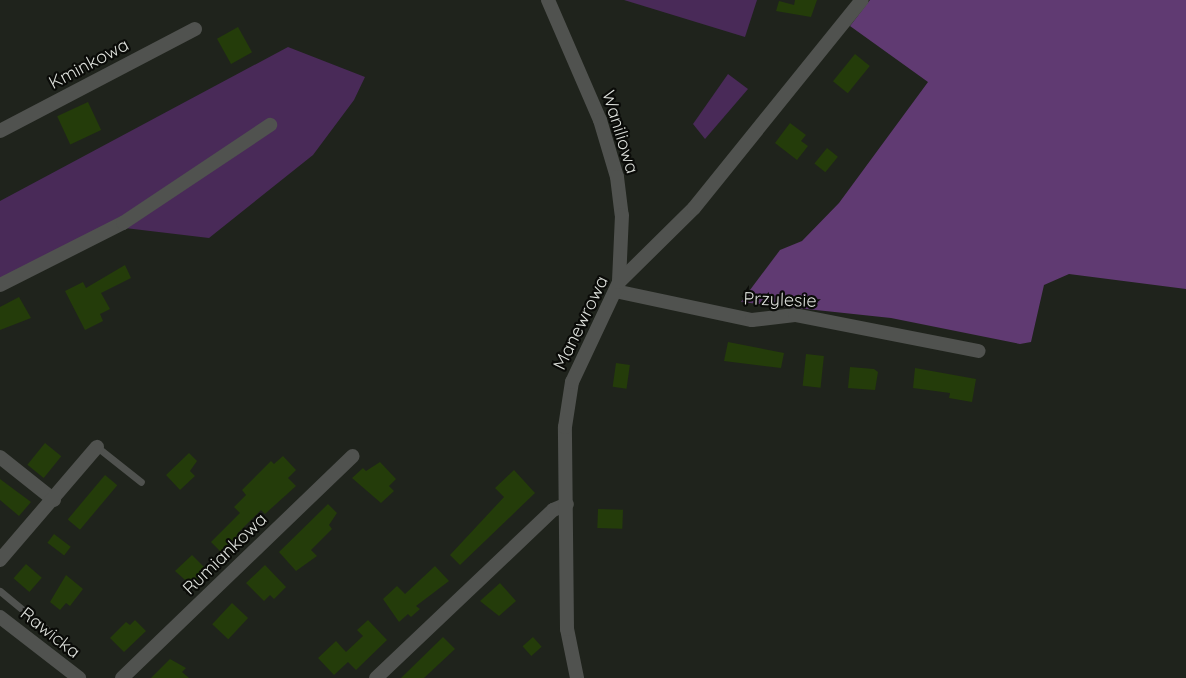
<!DOCTYPE html>
<html>
<head>
<meta charset="utf-8">
<style>
	body { margin:0 }
	#map { position:relative; width:1186px; height:678px; overflow:hidden; background:#1f231c; font-family:Quicksand,sans-serif }
	div>[style] { position:absolute }
	.green>* { inset:0; background:#492a58 }
	.forest>* { inset:0; background:#603a72 }
	.building>* { inset:0; background:#243c0a; transform-origin:0 0 }
	.lane>* { height:7px; margin:-3.5px; padding:0 3.5px; transform-origin:3.5px; border-radius:3.5px; background:#50524f }
	.street>* { height:14px; margin:-7px; padding:0 7px; transform-origin:7px; border-radius:7px; background:#50524f }
	span { translate:-50% -50%; white-space:nowrap; text-align:center; line-height:1.15; -webkit-text-stroke:4.5px #0a0b08; paint-order:stroke }
	.street-label { font-size:18px; color:#dbded9 }
</style>
</head>
<body>
<div id="map">
	<div class="green">
		<i style="clip-path:polygon(624px 0,757px 0,745px 37px)"></i>
		<i style="clip-path:polygon(288px 47px,365px 77px,354px 100px,313px 155px,209px 238px,125px 228px,0 285px,0 201px)"></i>
		<i style="clip-path:polygon(728px 74px,748px 89px,705px 139px,693px 124px)"></i>
	</div>
	<div class="forest">
		<i style="clip-path:polygon(870px 0,1186px 0,1186px 289px,1069px 274px,1044px 285px,1031px 342px,1020px 344px,891px 318px,741px 302px,780px 250px,802px 241px,839px 203px,928px 82px,850px 26px)"></i>
	</div>
	<div class="building">
		<i style="clip-path:polygon(795px 0,817px 0,811px 17px,776px 11px,779px 1px,794px 5px)"></i>
		<i style="left:238px;top:27px;width:29px;height:24px;rotate:61deg"></i>
		<i style="left:855px;top:54px;width:19px;height:35px;rotate:39deg"></i>
		<i style="left:88px;top:102px;width:31px;height:34px;rotate:65deg"></i>
		<i style="clip-path:polygon(790px 123px,806px 135px,801px 141px,808px 146px,797px 160px,775px 143px)"></i>
		<i style="left:827px;top:148px;width:14px;height:20px;rotate:39deg"></i>
		<i style="clip-path:polygon(125px 265px,131px 278px,101px 293px,110px 309px,100px 314px,103px 321px,85px 330px,65px 291px,83px 282px,86px 288px)"></i>
		<i style="clip-path:polygon(19px 297px,31px 318px,0 330px,0 307px)"></i>
		<i style="clip-path:polygon(728px 342px,784px 353px,781px 368px,724px 361px)"></i>
		<i style="left:806px;top:354px;width:18px;height:32px;rotate:6deg"></i>
		<i style="left:616px;top:363px;width:14px;height:24px;rotate:8deg"></i>
		<i style="clip-path:polygon(850px 367px,874px 369px,878px 372px,875px 390px,848px 388px)"></i>
		<i style="clip-path:polygon(915px 368px,976px 379px,972px 402px,949px 398px,950px 393px,913px 388px)"></i>
		<i style="left:45px;top:443px;width:21px;height:28px;rotate:39deg"></i>
		<i style="clip-path:polygon(189px 453px,197px 461px,190px 471px,195px 476px,180px 490px,166px 475px)"></i>
		<i style="clip-path:polygon(283px 456px,296px 470px,288px 478px,296px 486px,265px 514px,261px 510px,238px 533px,242px 537px,224px 555px,211px 542px,240px 513px,234px 507px,246px 495px,242px 490px,271px 461px,274px 464px)"></i>
		<i style="clip-path:polygon(380px 462px,396px 479px,389px 486px,394px 491px,381px 503px,352px 478px,363px 468px,366px 471px)"></i>
		<i style="clip-path:polygon(514px 470px,535px 493px,460px 565px,450px 555px,504px 497px,495px 488px)"></i>
		<i style="left:105px;top:475px;width:16px;height:58px;rotate:40deg"></i>
		<i style="clip-path:polygon(0 479px,31px 502px,19px 516px,0 500px)"></i>
		<i style="clip-path:polygon(328px 504px,337px 513px,329px 525px,332px 529px,311px 550px,317px 556px,296px 571px,279px 552px)"></i>
		<i style="left:598px;top:509px;width:25px;height:19px;rotate:2deg"></i>
		<i style="left:54px;top:534px;width:21px;height:11px;rotate:37deg"></i>
		<i style="clip-path:polygon(192px 555px,207px 570px,193px 587px,175px 571px)"></i>
		<i style="left:26px;top:564px;width:21px;height:19px;rotate:41deg"></i>
		<i style="clip-path:polygon(265px 565px,286px 587px,274px 599px,270px 595px,264px 601px,246px 583px)"></i>
		<i style="clip-path:polygon(435px 566px,449px 581px,416px 606px,420px 609px,411px 617px,408px 614px,399px 622px,383px 599px,397px 586px,405px 594px)"></i>
		<i style="clip-path:polygon(66px 575px,83px 589px,70px 606px,66px 603px,60px 610px,50px 602px)"></i>
		<i style="clip-path:polygon(500px 583px,516px 601px,499px 616px,480px 601px)"></i>
		<i style="left:232px;top:603px;width:22px;height:29px;rotate:43deg"></i>
		<i style="clip-path:polygon(135px 620px,146px 631px,124px 652px,110px 638px,126px 622px,130px 625px)"></i>
		<i style="clip-path:polygon(368px 620px,387px 640px,356px 670px,348px 662px,334px 675px,318px 658px,336px 641px,346px 652px,363px 636px,357px 630px)"></i>
		<i style="clip-path:polygon(443px 637px,455px 649px,424px 678px,401px 678px)"></i>
		<i style="left:533px;top:637px;width:13px;height:14px;rotate:48deg"></i>
		<i style="clip-path:polygon(170px 659px,186px 668px,182px 672px,189px 678px,151px 678px)"></i>
	</div>
	<div class="lane">
		<i style="left:97px;top:447px;width:56px;rotate:38.5deg"></i>
		<i style="left:0;top:591px;width:67px;rotate:39.6deg"></i>
	</div>
	<div class="street">
		<i style="left:548px;top:0;width:131px;rotate:66.6deg"></i>
		<i style="left:600px;top:120px;width:59px;rotate:73.4deg"></i>
		<i style="left:617px;top:177px;width:38px;rotate:83deg"></i>
		<i style="left:622px;top:215px;width:67px;rotate:92.6deg"></i>
		<i style="left:0;top:131px;width:220px;rotate:-27.6deg"></i>
		<i style="left:0;top:285px;width:138px;rotate:-26.8deg"></i>
		<i style="left:123px;top:223px;width:177px;rotate:-33.7deg"></i>
		<i style="left:615px;top:291px;width:140px;rotate:12deg"></i>
		<i style="left:752px;top:320px;width:43px;rotate:-6.6deg"></i>
		<i style="left:795px;top:315px;width:187px;rotate:11.1deg"></i>
		<i style="left:0;top:457px;width:69px;rotate:38.5deg"></i>
		<i style="left:0;top:560px;width:149px;rotate:-49.4deg"></i>
		<i style="left:0;top:617px;width:100px;rotate:37.7deg"></i>
		<i style="left:122px;top:678px;width:320px;rotate:-43.9deg"></i>
		<i style="left:376px;top:678px;width:244px;rotate:-43.5deg"></i>
		<i style="left:553px;top:510px;width:15px;rotate:-23deg"></i>
		<i style="left:577px;top:678px;width:50px;rotate:-101.5deg"></i>
		<i style="left:567px;top:629px;width:202px;rotate:-90.6deg"></i>
		<i style="left:565px;top:427px;width:46px;rotate:-81.2deg"></i>
		<i style="left:572px;top:382px;width:110px;rotate:-64.8deg"></i>
		<i style="left:619px;top:282px;width:105px;rotate:-44.6deg"></i>
		<i style="left:694px;top:208px;width:267px;rotate:-51.1deg"></i>
	</div>
	<div class="street-label">
		<span style="left:89px;top:64px;rotate:-28deg">Kminkowa</span>
		<span style="left:620px;top:132px;rotate:73deg">Waniliowa</span>
		<span style="left:780px;top:300px;rotate:2deg">Przylesie</span>
		<span style="left:581px;top:323px;rotate:-64deg">Manewrowa</span>
		<span style="left:225px;top:554px;rotate:-44deg">Rumiankowa</span>
		<span style="left:50px;top:633px;rotate:38deg">Rawicka</span>
	</div>
</div>
</body>
</html>
